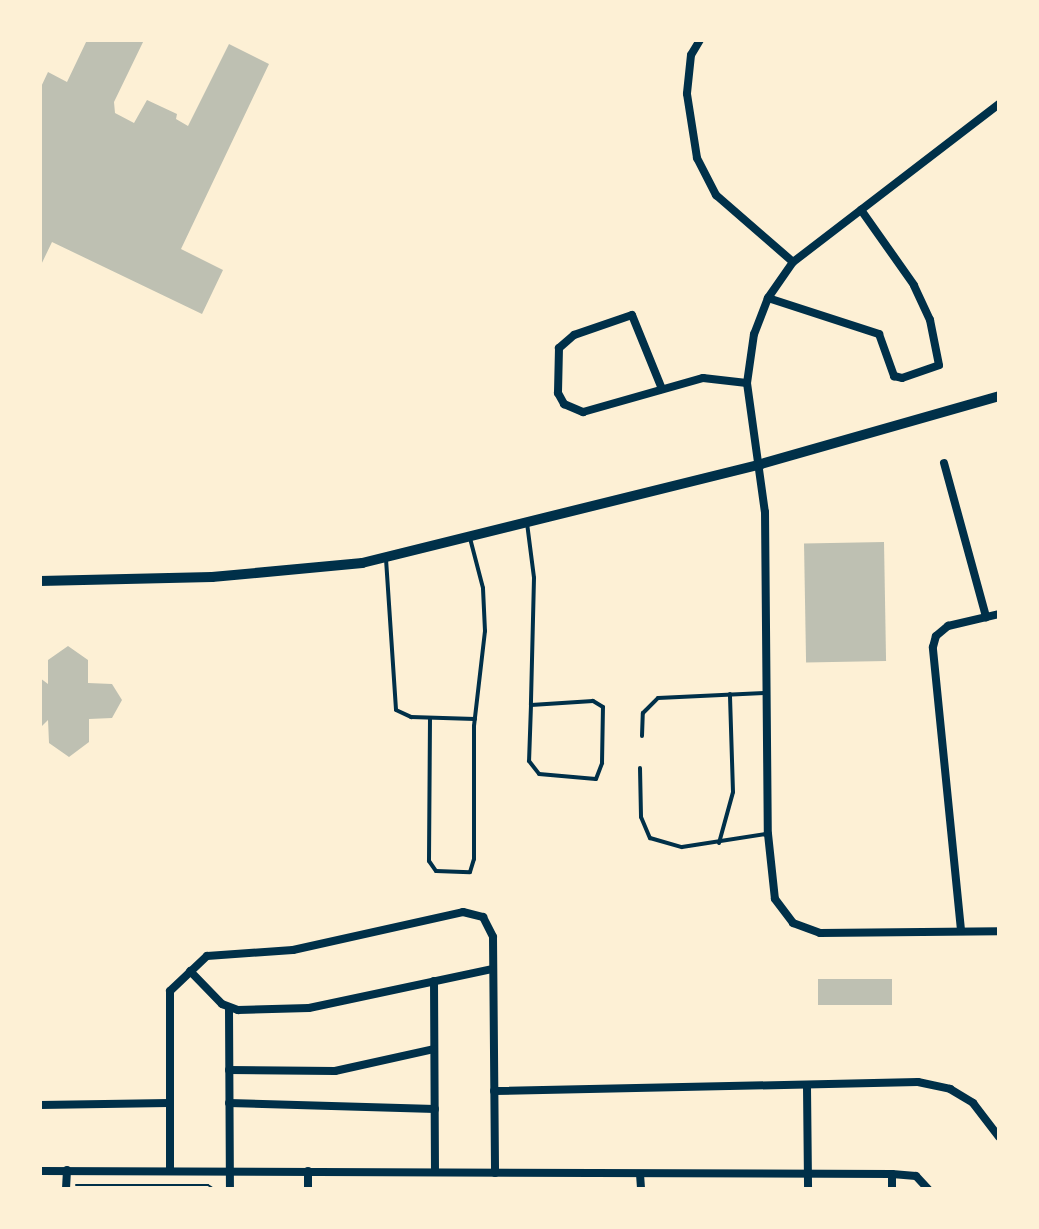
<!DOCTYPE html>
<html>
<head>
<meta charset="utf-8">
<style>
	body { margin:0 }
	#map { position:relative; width:1039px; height:1229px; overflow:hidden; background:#fdf0d5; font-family:"Titillium Web",sans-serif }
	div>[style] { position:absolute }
	.building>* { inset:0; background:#bec0b2; transform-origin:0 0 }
	.path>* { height:2px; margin:-1px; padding:0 1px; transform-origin:1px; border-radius:1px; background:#003049 }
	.service>* { height:4px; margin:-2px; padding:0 2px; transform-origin:2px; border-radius:2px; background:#003049 }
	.minor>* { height:8px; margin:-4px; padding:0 4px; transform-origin:4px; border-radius:4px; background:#003049 }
	.tertiary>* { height:10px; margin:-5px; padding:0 5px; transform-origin:5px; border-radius:5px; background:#003049 }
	span { translate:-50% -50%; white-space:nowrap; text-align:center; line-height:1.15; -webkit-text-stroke:6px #fdf0d5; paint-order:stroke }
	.frame { position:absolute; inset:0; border:42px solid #fdf0d5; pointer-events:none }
</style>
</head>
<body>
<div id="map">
	<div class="building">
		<i style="clip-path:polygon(87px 40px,144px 40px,114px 102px,115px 113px,134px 123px,147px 100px,177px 114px,176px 119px,188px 126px,229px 44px,269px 64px,181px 249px,223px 270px,202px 314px,52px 242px,40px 267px,40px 89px,48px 72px,67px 82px)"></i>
		<i style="left:884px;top:542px;width:119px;height:80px;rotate:89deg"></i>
		<i style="clip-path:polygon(68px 646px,88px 660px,88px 683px,112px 684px,122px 700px,112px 718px,89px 719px,89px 742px,69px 757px,49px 743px,48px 720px,40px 728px,40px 678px,48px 684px,48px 660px)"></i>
		<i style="left:892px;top:979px;width:26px;height:74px;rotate:90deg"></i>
	</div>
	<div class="path">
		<i style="left:76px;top:1185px;width:132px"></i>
		<i style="left:208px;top:1185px;width:7px;rotate:34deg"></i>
	</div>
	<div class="service">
		<i style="left:527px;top:523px;width:55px;rotate:82.7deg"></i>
		<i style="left:534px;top:578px;width:127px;rotate:91.4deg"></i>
		<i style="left:531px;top:705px;width:56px;rotate:92deg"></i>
		<i style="left:529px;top:761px;width:16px;rotate:52deg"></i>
		<i style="left:539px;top:774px;width:57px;rotate:5deg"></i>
		<i style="left:596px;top:779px;width:17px;rotate:-69deg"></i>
		<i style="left:602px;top:763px;width:56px;rotate:-89deg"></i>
		<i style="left:603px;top:707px;width:12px;rotate:-149deg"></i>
		<i style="left:593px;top:701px;width:62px;rotate:176.3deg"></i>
		<i style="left:386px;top:559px;width:151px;rotate:86.2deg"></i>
		<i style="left:396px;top:710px;width:17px;rotate:25deg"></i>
		<i style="left:411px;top:717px;width:64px;rotate:1.8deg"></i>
		<i style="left:430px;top:718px;width:143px;rotate:90.4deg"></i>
		<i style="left:429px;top:861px;width:12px;rotate:55deg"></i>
		<i style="left:436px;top:871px;width:34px;rotate:2deg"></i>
		<i style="left:470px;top:872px;width:14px;rotate:-73deg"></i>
		<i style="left:474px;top:859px;width:133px;rotate:-90deg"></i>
		<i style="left:474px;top:726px;width:96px;rotate:-83.4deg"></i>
		<i style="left:485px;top:631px;width:43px;rotate:-92.7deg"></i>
		<i style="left:483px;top:588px;width:52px;rotate:-104.6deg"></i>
		<i style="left:642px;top:736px;width:23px;rotate:-88deg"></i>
		<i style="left:643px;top:713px;width:21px;rotate:-45deg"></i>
		<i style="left:658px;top:698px;width:108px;rotate:-2.7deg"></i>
		<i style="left:640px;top:768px;width:49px;rotate:88.8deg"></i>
		<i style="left:641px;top:817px;width:23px;rotate:67deg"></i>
		<i style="left:650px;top:838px;width:33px;rotate:16deg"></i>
		<i style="left:682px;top:847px;width:85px;rotate:-8.8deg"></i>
		<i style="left:719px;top:843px;width:53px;rotate:-74.6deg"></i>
		<i style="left:733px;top:792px;width:98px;rotate:-91.8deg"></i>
	</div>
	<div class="minor">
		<i style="left:700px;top:40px;width:17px;rotate:121deg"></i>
		<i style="left:691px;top:55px;width:39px;rotate:96deg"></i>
		<i style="left:687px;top:94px;width:65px;rotate:81.1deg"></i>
		<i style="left:697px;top:158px;width:42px;rotate:62.8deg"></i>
		<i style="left:716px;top:195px;width:102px;rotate:41deg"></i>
		<i style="left:999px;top:104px;width:260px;rotate:142.5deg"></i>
		<i style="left:793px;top:262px;width:44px;rotate:124.8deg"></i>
		<i style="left:768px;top:298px;width:39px;rotate:111deg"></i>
		<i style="left:754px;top:334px;width:49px;rotate:98.1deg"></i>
		<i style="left:747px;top:383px;width:130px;rotate:82.1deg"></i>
		<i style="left:765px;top:512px;width:322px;rotate:89.5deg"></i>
		<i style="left:768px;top:834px;width:65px;rotate:83.9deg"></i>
		<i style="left:775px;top:899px;width:30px;rotate:53deg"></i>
		<i style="left:793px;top:923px;width:29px;rotate:20deg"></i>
		<i style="left:820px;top:933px;width:179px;rotate:-0.6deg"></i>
		<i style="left:768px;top:298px;width:117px;rotate:18deg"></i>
		<i style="left:879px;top:334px;width:45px;rotate:70.3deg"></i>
		<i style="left:894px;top:376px;width:8px;rotate:14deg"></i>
		<i style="left:902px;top:378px;width:39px;rotate:-19deg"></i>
		<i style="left:939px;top:365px;width:46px;rotate:-101.3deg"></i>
		<i style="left:930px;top:320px;width:38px;rotate:-115deg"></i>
		<i style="left:914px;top:285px;width:92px;rotate:-125.2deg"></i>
		<i style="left:662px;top:389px;width:80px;rotate:-112.1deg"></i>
		<i style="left:632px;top:315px;width:61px;rotate:161deg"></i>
		<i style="left:574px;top:335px;width:20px;rotate:139deg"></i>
		<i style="left:559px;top:348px;width:45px;rotate:91.3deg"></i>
		<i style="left:558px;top:393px;width:13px;rotate:61deg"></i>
		<i style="left:564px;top:404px;width:21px;rotate:23deg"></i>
		<i style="left:583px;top:412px;width:125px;rotate:-15.8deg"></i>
		<i style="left:703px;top:378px;width:44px;rotate:6.5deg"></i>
		<i style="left:944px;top:463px;width:160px;rotate:74.7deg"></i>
		<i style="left:961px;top:930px;width:284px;rotate:-95.7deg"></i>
		<i style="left:933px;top:647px;width:11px;rotate:-75deg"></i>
		<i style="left:936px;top:636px;width:16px;rotate:-40deg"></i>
		<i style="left:948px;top:626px;width:52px;rotate:-13.2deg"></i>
		<i style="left:190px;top:971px;width:46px;rotate:45.9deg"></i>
		<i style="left:222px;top:1004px;width:17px;rotate:21deg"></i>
		<i style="left:238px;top:1010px;width:71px;rotate:-1.6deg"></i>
		<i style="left:309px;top:1008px;width:188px;rotate:-12deg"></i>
		<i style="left:434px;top:981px;width:191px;rotate:89.7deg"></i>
		<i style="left:229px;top:1009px;width:180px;rotate:89.7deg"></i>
		<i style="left:229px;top:1070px;width:106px;rotate:0.5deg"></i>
		<i style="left:335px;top:1071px;width:101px;rotate:-12.5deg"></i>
		<i style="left:807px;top:1087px;width:102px;rotate:89.4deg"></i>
		<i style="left:494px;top:1091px;width:424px;rotate:-1.2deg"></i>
		<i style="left:918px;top:1082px;width:33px;rotate:12deg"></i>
		<i style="left:950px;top:1089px;width:27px;rotate:31deg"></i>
		<i style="left:973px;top:1103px;width:43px;rotate:52.6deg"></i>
		<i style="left:229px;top:1103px;width:206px;rotate:1.7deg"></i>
		<i style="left:40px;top:1105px;width:129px;rotate:-0.9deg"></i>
		<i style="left:170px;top:1169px;width:178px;rotate:-90deg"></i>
		<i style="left:170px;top:991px;width:51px;rotate:-43.4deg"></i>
		<i style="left:207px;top:956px;width:86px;rotate:-4deg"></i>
		<i style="left:293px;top:950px;width:174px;rotate:-12.6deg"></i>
		<i style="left:463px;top:912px;width:21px;rotate:14deg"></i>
		<i style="left:483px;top:917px;width:22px;rotate:63deg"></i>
		<i style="left:493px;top:937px;width:236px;rotate:89.5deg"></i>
		<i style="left:40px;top:1171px;width:852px;rotate:0.2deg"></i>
		<i style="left:892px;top:1174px;width:24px;rotate:5deg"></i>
		<i style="left:916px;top:1176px;width:18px;rotate:47deg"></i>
		<i style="left:640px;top:1174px;width:15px;rotate:86deg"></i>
		<i style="left:892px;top:1174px;width:15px;rotate:90deg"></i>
		<i style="left:66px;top:1189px;width:19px;rotate:-87deg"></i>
		<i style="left:308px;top:1189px;width:18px;rotate:-90deg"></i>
	</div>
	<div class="tertiary">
		<i style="left:40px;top:581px;width:172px;rotate:-1.3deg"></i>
		<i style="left:212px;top:577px;width:151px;rotate:-5.3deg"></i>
		<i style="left:362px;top:563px;width:411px;rotate:-13.9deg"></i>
		<i style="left:761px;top:464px;width:248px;rotate:-15.9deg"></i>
	</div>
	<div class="frame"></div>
</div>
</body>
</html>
